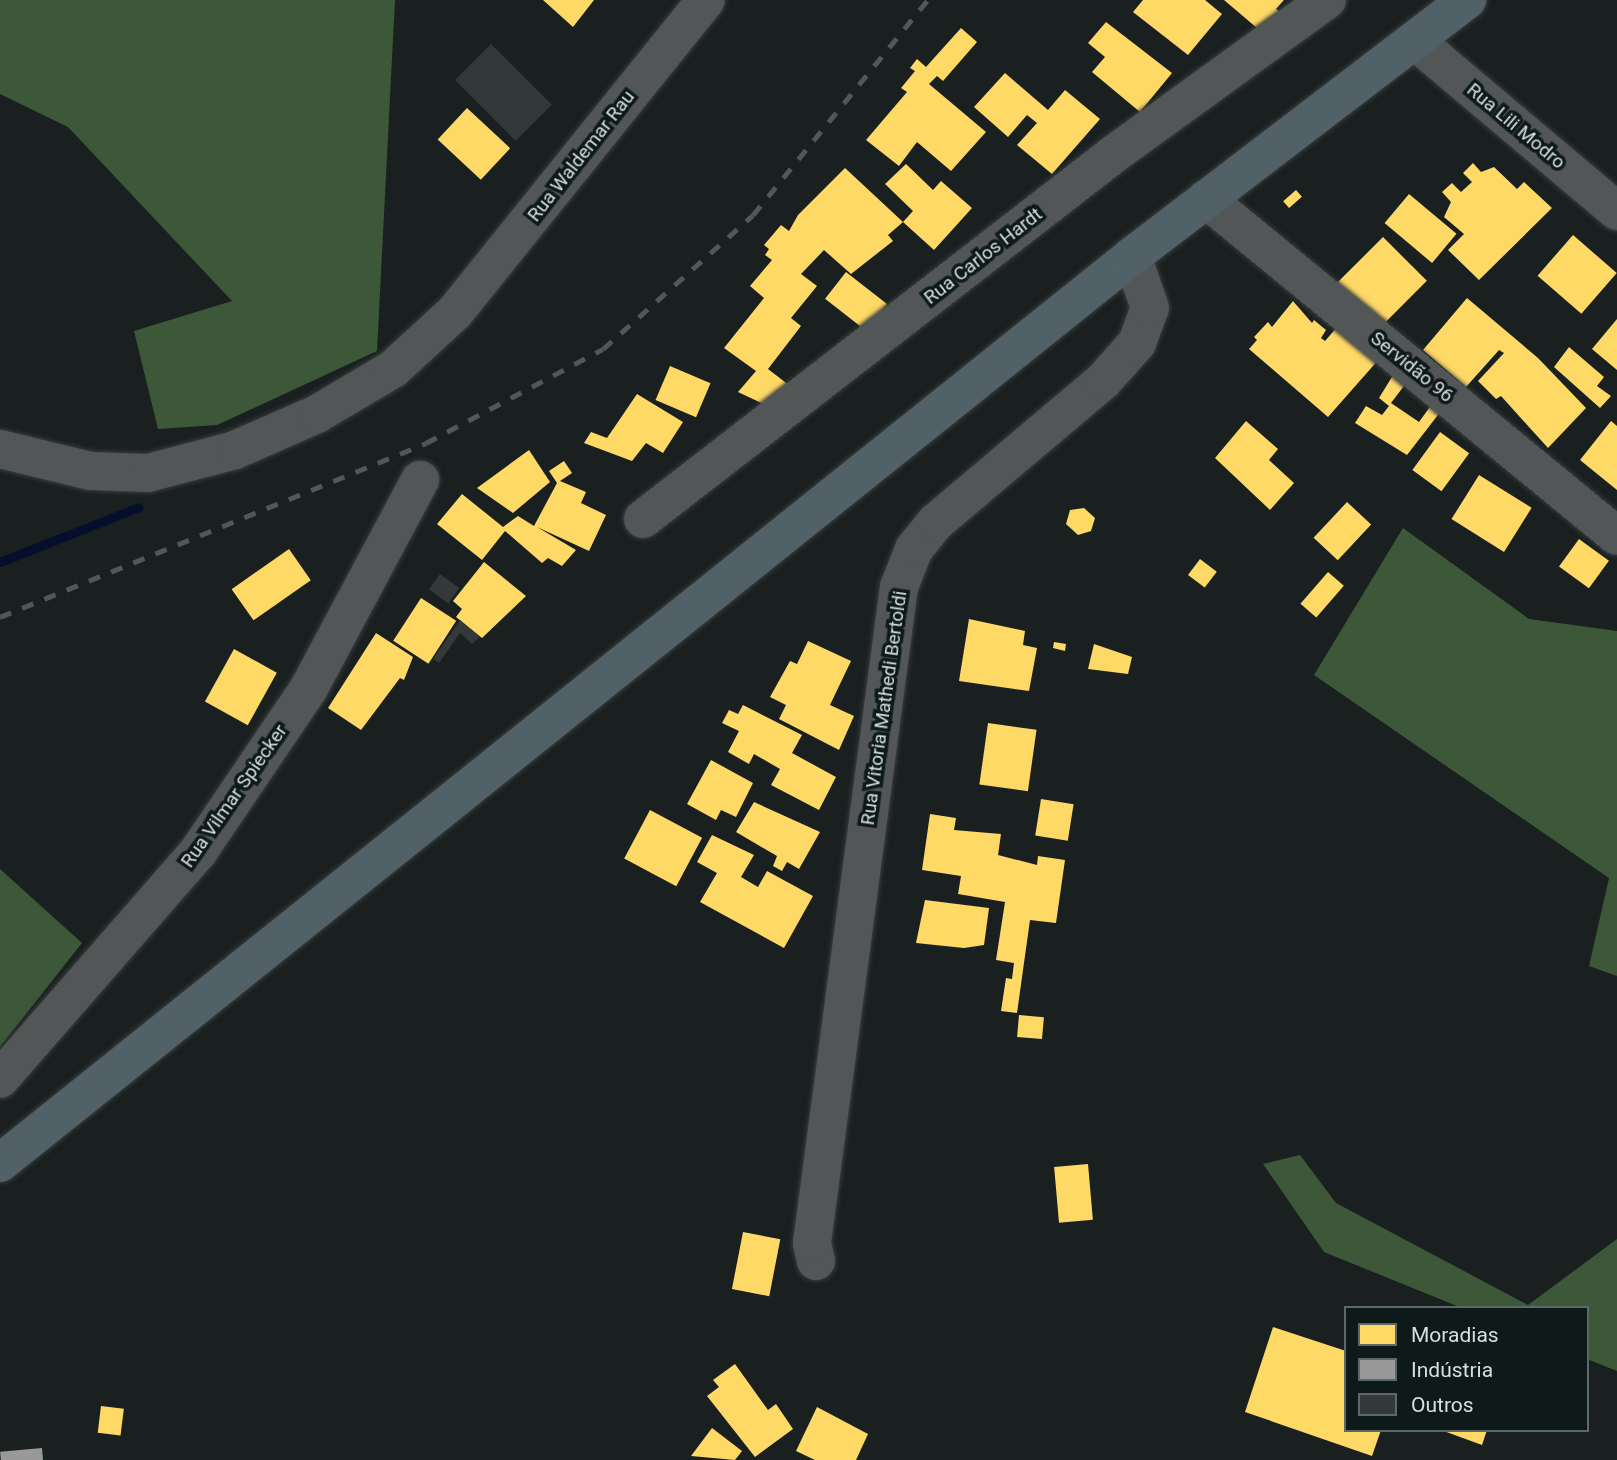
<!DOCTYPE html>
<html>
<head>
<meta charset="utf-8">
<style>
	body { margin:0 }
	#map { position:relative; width:1617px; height:1460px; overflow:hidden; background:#1a2020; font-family:Roboto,sans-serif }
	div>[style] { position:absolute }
	.forest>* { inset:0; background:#3c5839 }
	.homes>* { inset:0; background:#ffd966; transform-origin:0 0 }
	.industry>* { inset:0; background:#999; transform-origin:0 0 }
	.stream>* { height:9px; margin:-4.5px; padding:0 4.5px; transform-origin:4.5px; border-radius:4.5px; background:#050f2c }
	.building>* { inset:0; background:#333838; transform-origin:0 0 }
	.roads { filter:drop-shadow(0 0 2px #373c3c) drop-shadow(0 0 2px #373c3c) }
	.minor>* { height:38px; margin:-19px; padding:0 19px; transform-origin:19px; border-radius:19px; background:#525656 }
	.highway>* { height:38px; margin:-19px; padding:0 19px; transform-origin:19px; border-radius:19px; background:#526167 }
	.rail>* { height:5px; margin-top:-2.5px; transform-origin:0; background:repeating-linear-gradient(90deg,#525757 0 12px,transparent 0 24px) }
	span { translate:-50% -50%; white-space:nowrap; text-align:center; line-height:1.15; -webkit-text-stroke:7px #0e191a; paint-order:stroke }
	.street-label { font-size:19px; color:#d7dfdf }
	.legend { position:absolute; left:1344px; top:1306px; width:245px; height:126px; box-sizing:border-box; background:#0e191a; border:2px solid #5e6869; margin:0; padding:9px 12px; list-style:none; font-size:21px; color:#d7dfdf }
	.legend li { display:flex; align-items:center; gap:14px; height:35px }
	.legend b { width:35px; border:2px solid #5e6869 }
</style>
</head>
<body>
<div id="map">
	<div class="forest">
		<i style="clip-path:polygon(0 0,395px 0,377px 351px,217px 425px,158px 429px,134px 331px,232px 301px,68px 127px,0 94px)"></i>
		<i style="clip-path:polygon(1403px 528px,1529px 619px,1617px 631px,1617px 976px,1589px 966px,1609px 878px,1314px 675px)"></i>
		<i style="clip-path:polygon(0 869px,82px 943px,0 1047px)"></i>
		<i style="clip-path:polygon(1300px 1155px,1336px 1203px,1528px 1305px,1617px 1239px,1617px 1371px,1587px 1359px,1587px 1308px,1462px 1308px,1324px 1252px,1263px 1164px)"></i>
	</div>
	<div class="homes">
		<i style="clip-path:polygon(543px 0,594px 0,573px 27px)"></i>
		<i style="clip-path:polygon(1143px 0,1205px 0,1222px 14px,1188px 55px,1133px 12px)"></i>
		<i style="clip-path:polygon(1224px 0,1284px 0,1276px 9px,1279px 11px,1257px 28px)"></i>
		<i style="clip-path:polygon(1106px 22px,1172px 73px,1140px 112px,1092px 72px,1105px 57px,1088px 43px)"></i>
		<i style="clip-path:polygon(961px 28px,977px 42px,943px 81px,937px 76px,929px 84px,986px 132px,951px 171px,917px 142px,899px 166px,866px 140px,907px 92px,901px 88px,915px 71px,910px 68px,917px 59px,926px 67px)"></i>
		<i style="clip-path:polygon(1005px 73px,1048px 110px,1065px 90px,1100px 119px,1052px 174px,1017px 145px,1037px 123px,1027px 115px,1008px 137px,974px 107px)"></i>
		<i style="left:467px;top:108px;width:59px;height:43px;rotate:43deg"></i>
		<i style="clip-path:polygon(1473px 163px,1481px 172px,1494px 167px,1517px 189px,1524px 182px,1552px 208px,1479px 280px,1448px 250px,1464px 234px,1444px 217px,1451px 202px,1442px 192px,1452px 183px,1461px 192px,1472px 182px,1463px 173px)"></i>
		<i style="clip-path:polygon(906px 164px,933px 190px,941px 181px,972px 208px,934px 250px,903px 222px,888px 235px,893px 241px,851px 274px,824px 250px,801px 274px,817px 286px,791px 318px,801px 326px,768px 369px,794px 389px,770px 407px,738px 392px,756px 371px,724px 348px,764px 298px,750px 286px,772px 260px,765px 255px,769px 249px,764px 245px,781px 225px,789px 231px,798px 215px,845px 168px,903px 222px,913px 211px,885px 184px)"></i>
		<i style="left:1296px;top:190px;width:9px;height:17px;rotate:49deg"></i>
		<i style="left:1409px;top:194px;width:62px;height:38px;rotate:40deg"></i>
		<i style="left:1573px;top:235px;width:58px;height:54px;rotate:41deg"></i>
		<i style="left:1383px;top:237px;width:62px;height:68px;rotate:45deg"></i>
		<i style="left:846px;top:272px;width:52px;height:34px;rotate:38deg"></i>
		<i style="clip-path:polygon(1467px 298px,1538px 358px,1586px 408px,1548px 448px,1501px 396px,1496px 399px,1478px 381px,1504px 353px,1499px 350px,1466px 387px,1423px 350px)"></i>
		<i style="clip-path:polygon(1293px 301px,1312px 323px,1314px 320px,1326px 330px,1321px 338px,1325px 341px,1338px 326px,1380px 358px,1328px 417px,1249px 349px,1257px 340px,1254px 337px,1268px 322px,1272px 327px)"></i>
		<i style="clip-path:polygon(1617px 319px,1617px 370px,1592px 349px)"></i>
		<i style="clip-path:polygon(1569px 347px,1604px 377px,1597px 386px,1611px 396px,1600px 408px,1554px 367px)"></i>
		<i style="left:670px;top:366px;width:44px;height:37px;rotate:23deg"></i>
		<i style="clip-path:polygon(1395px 372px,1407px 382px,1391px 403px,1419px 422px,1432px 404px,1441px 411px,1407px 455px,1355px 423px,1366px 406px,1382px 415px,1389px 406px,1379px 398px)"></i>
		<i style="clip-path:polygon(637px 394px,683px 422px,663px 453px,646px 443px,632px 461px,584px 443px,591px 432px,607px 438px)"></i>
		<i style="clip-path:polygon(1246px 421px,1278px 449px,1269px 460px,1294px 483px,1270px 510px,1215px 458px)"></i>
		<i style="clip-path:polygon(1611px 421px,1617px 426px,1617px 490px,1580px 460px)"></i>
		<i style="left:1440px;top:432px;width:36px;height:47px;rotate:36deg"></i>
		<i style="clip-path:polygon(529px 450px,550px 482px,513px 513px,477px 488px)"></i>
		<i style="clip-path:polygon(564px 461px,572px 473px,560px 481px,586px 492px,581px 503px,606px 515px,589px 551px,537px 527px,576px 550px,562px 566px,548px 558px,542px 563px,505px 531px,482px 560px,437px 524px,462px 494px,503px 527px,518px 516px,534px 526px,557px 483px,549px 471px)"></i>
		<i style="left:1479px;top:475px;width:62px;height:52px;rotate:32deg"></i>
		<i style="left:1347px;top:502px;width:33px;height:49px;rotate:43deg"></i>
		<i style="clip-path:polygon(1084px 508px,1095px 518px,1091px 531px,1078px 535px,1066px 524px,1070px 510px)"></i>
		<i style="left:1579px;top:539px;width:37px;height:34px;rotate:36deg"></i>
		<i style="left:289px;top:549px;width:38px;height:70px;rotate:55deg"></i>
		<i style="left:1200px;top:559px;width:21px;height:20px;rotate:37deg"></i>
		<i style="clip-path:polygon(484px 562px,526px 596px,482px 638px,456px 617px,462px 609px,453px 601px)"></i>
		<i style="left:1328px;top:572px;width:21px;height:42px;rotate:41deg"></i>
		<i style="left:421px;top:598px;width:42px;height:51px;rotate:33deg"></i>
		<i style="clip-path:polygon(969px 619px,1025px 631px,1023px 645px,1037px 648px,1029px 691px,959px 681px)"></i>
		<i style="clip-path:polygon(376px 633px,413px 657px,404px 680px,400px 678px,361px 730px,328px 708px)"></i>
		<i style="clip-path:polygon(808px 641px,851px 661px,830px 705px,854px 716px,839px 750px,779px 719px,786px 705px,770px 697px,790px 661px,797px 664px)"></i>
		<i style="clip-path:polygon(1054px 642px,1066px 644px,1065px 651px,1053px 648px)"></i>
		<i style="clip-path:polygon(1094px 644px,1132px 657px,1128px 674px,1088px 669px)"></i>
		<i style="left:234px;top:649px;width:49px;height:60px;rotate:29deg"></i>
		<i style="clip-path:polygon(743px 705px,802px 735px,792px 753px,836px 777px,819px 810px,771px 785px,780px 769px,754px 754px,749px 764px,728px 752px,739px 731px,722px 723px,729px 710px,738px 714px)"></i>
		<i style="left:988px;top:723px;width:49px;height:62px;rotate:8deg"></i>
		<i style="clip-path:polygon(711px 760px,753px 783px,736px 817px,721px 810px,716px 820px,687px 804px)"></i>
		<i style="left:1041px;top:799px;width:33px;height:37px;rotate:9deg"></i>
		<i style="clip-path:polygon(754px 802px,820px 832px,799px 869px,787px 862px,782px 871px,773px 866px,777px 856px,736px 832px)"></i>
		<i style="left:650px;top:810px;width:59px;height:55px;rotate:28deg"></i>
		<i style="clip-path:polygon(930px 814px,956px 818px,954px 830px,1001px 834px,998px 855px,1037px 865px,1038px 856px,1065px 860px,1056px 923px,1030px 920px,1017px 1013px,1001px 1011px,1006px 978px,1012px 979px,1014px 963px,996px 960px,1005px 902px,958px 894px,961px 876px,922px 870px)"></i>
		<i style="clip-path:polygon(712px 835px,754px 855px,741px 877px,758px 887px,767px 871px,813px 896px,784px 948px,700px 902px,717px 873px,697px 862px)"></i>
		<i style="clip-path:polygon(925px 900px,989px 908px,984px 945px,964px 948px,916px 943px)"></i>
		<i style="left:1019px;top:1015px;width:25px;height:22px;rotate:5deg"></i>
		<i style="left:1088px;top:1164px;width:56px;height:34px;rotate:85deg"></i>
		<i style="left:743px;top:1232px;width:38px;height:58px;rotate:11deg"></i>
		<i style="clip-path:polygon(1273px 1327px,1346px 1351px,1346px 1430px,1381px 1430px,1372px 1456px,1245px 1412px)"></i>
		<i style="clip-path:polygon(735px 1364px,768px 1410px,776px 1404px,793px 1429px,755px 1457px,707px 1396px,719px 1387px,713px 1380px)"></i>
		<i style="left:101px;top:1406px;width:23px;height:27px;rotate:7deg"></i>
		<i style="clip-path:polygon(817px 1407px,868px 1434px,856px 1460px,815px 1460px,796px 1451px)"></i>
		<i style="clip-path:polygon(712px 1428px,742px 1451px,735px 1460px,691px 1456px)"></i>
		<i style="clip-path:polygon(1441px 1430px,1487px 1430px,1482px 1445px)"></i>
	</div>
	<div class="industry">
		<i style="left:42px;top:1448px;width:12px;height:42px;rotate:85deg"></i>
	</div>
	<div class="stream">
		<i style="left:0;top:562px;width:149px;rotate:-21.6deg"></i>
	</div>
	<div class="building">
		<i style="left:491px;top:44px;width:86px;height:51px;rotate:45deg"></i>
		<i style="left:440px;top:574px;width:24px;height:19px;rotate:36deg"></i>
		<i style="clip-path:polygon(460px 620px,480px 637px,472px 644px,460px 633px,439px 663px,433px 659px)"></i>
	</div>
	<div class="roads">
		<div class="minor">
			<i style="left:1415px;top:41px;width:264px;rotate:40.1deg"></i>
			<i style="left:1206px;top:199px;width:531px;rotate:39.35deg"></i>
			<i style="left:0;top:449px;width:93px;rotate:13.7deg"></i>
			<i style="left:90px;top:471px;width:58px;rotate:2deg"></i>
			<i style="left:148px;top:473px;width:90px;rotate:-14.8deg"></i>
			<i style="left:235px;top:450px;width:90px;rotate:-23.7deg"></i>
			<i style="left:317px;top:414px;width:88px;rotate:-30.6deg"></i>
			<i style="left:393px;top:369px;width:84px;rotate:-42.6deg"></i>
			<i style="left:455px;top:312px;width:400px;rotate:-51.2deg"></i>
			<i style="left:643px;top:519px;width:596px;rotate:-37.77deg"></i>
			<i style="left:1114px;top:154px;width:263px;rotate:-35.9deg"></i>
			<i style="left:0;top:1079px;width:301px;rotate:-48.9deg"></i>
			<i style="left:198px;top:852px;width:198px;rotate:-55.9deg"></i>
			<i style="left:309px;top:688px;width:236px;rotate:-61.9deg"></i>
			<i style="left:816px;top:1261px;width:18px;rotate:-103deg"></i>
			<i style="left:812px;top:1243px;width:662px;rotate:-82.45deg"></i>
			<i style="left:899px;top:587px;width:41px;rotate:-68.5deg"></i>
			<i style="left:914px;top:549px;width:35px;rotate:-51deg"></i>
			<i style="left:936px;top:522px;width:219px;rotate:-40.2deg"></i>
			<i style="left:1103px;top:381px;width:51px;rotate:-48.2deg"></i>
			<i style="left:1137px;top:343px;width:37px;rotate:-70deg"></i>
			<i style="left:1150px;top:308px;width:55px;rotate:-109.1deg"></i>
		</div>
		<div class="highway">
			<i style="left:0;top:1163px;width:1451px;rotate:-38.7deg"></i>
			<i style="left:1132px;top:256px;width:422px;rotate:-37.4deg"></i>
		</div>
	</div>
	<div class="rail">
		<i style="left:0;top:617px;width:460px;rotate:-22.2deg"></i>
		<i style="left:426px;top:443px;width:200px;rotate:-28deg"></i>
		<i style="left:603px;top:349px;width:201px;rotate:-41.8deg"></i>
		<i style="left:753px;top:215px;width:277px;rotate:-50.9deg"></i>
	</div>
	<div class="street-label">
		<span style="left:1516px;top:126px;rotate:40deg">Rua Lili Modro</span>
		<span style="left:581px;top:156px;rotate:-52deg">Rua Waldemar Rau</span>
		<span style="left:983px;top:256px;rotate:-38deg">Rua Carlos Hardt</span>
		<span style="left:1412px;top:367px;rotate:39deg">Servidão 96</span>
		<span style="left:884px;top:708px;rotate:-82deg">Rua Vitoria Mathedi Bertoldi</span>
		<span style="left:234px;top:796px;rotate:-55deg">Rua Vilmar Spiecker</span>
	</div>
	<ul class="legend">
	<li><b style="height:19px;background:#ffd966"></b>Moradias</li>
	<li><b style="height:19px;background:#999"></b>Indústria</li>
	<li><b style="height:19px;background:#333838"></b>Outros</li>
	</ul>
</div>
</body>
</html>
